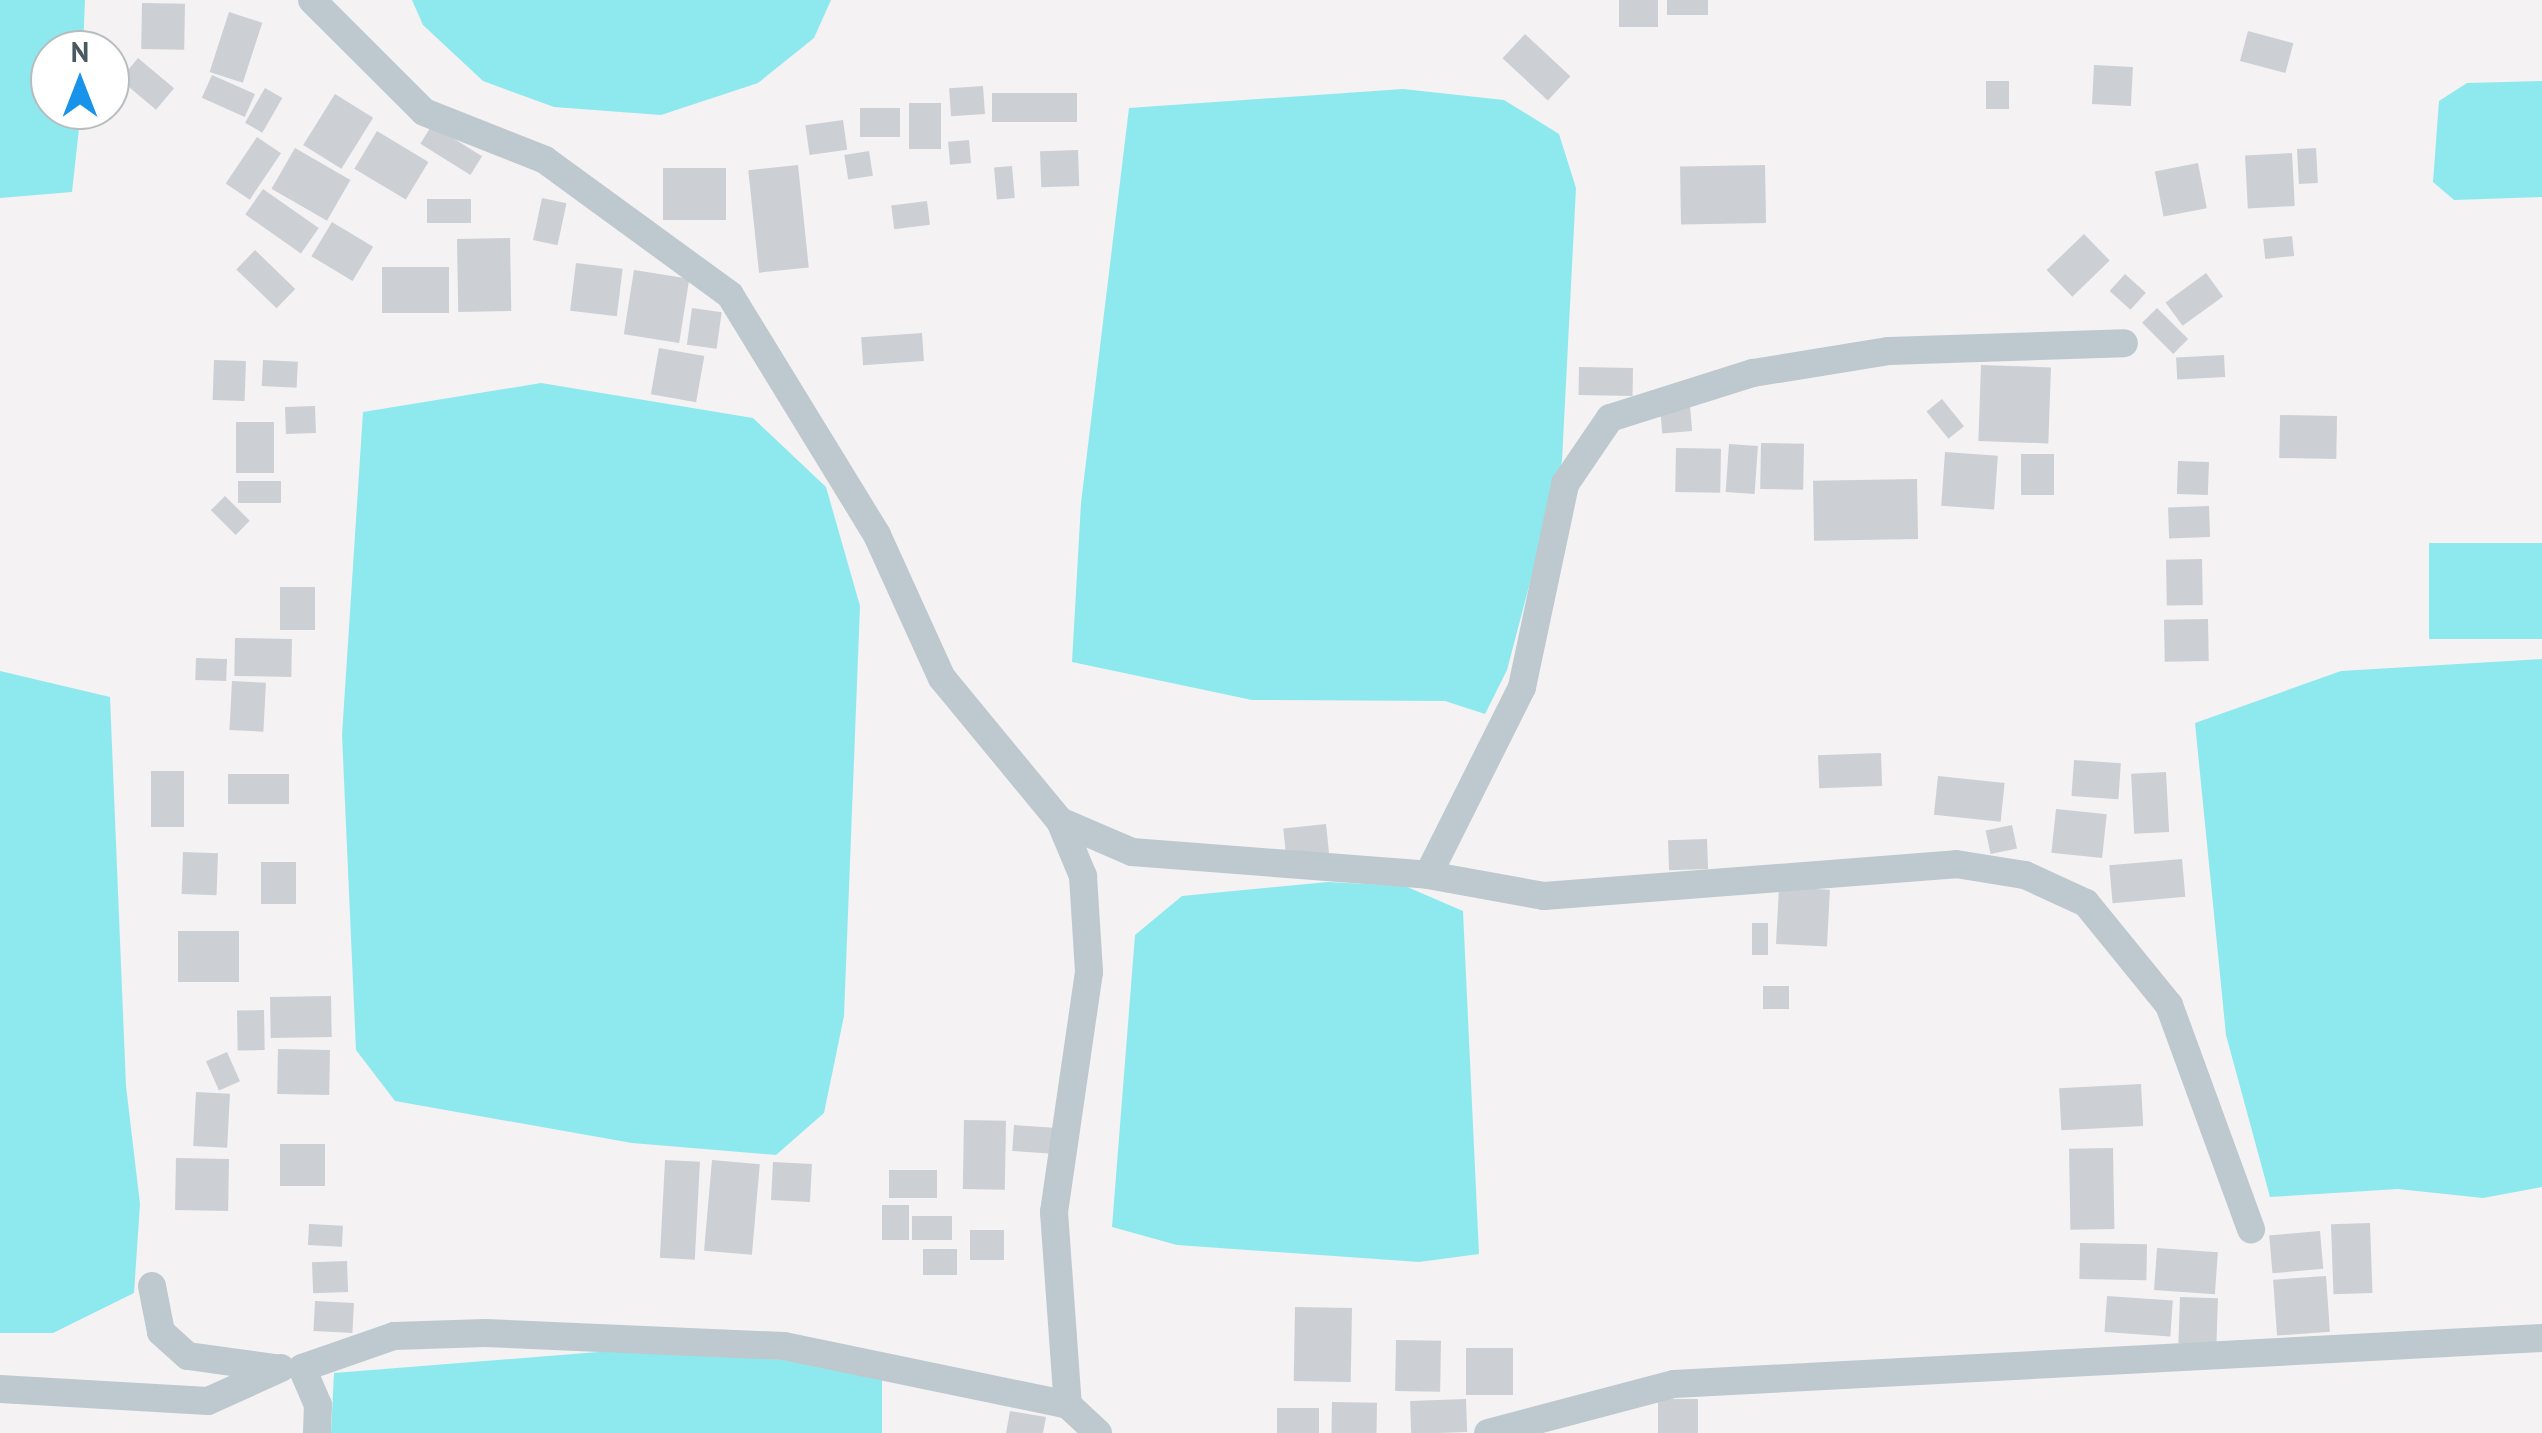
<!DOCTYPE html>
<html>
<head>
<meta charset="utf-8">
<style>
	body { margin:0 }
	#map { position:relative; width:2542px; height:1433px; overflow:hidden; background:#f4f2f3; font-family:"PT Sans",sans-serif }
	div>[style] { position:absolute }
	.water>* { inset:0; background:#8ee9ef; transform-origin:0 0 }
	.building>* { inset:0; background:#ccd0d4; transform-origin:0 0 }
	.street>* { height:28px; margin:-14px; padding:0 14px; transform-origin:14px; border-radius:14px; background:#bdc9cf }
	span { translate:-50% -50%; white-space:nowrap; text-align:center; line-height:1.15; -webkit-text-stroke:8px #fff; paint-order:stroke }
	.north { position:absolute; left:30px; top:30px; width:100px; height:100px; box-sizing:border-box; background:#fff; border:2px solid #b6bdbf; border-radius:50%; rotate:0deg; font-size:28px; font-weight:700; line-height:40px; text-align:center; color:#495960 }
	.north::after { content:''; display:block; margin:auto; width:35px; height:45px; background:#1793ea; clip-path:polygon(50% 0,100% 100%,50% 72%,0 100%) }
</style>
</head>
<body>
<div id="map">
	<div class="water">
		<i style="clip-path:polygon(0 0,85px 0,83px 50px,50px 50px,50px 110px,81px 110px,72px 192px,0 198px)"></i>
		<i style="clip-path:polygon(412px 0,831px 0,814px 38px,758px 83px,661px 115px,554px 107px,483px 81px,423px 25px)"></i>
		<i style="clip-path:polygon(2542px 81px,2542px 197px,2454px 200px,2433px 182px,2439px 101px,2467px 83px)"></i>
		<i style="clip-path:polygon(1403px 89px,1504px 100px,1559px 134px,1576px 188px,1562px 461px,1507px 670px,1485px 714px,1445px 701px,1252px 700px,1072px 662px,1081px 503px,1129px 108px)"></i>
		<i style="clip-path:polygon(541px 383px,753px 418px,826px 487px,860px 606px,844px 1016px,824px 1113px,776px 1155px,632px 1143px,395px 1101px,356px 1050px,342px 735px,363px 412px)"></i>
		<i style="left:2542px;top:543px;width:96px;height:113px;rotate:90deg"></i>
		<i style="clip-path:polygon(2542px 659px,2542px 1187px,2483px 1198px,2398px 1189px,2270px 1197px,2226px 1035px,2195px 723px,2341px 671px)"></i>
		<i style="clip-path:polygon(0 671px,110px 697px,126px 1086px,140px 1204px,134px 1293px,53px 1333px,0 1333px)"></i>
		<i style="clip-path:polygon(1328px 882px,1405px 886px,1463px 911px,1479px 1254px,1419px 1262px,1177px 1245px,1112px 1227px,1135px 935px,1182px 896px)"></i>
		<i style="clip-path:polygon(648px 1348px,827px 1364px,882px 1380px,882px 1433px,331px 1433px,334px 1373px)"></i>
	</div>
	<div class="building">
		<i style="left:1619px;top:0;width:39px;height:27px"></i>
		<i style="left:1667px;top:0;width:41px;height:15px"></i>
		<i style="left:142px;top:3px;width:43px;height:46px;rotate:1deg"></i>
		<i style="left:229px;top:12px;width:35px;height:63px;rotate:18deg"></i>
		<i style="left:2248px;top:31px;width:47px;height:31px;rotate:15deg"></i>
		<i style="left:1525px;top:34px;width:62px;height:33px;rotate:43deg"></i>
		<i style="left:138px;top:58px;width:47px;height:28px;rotate:40deg"></i>
		<i style="left:2094px;top:65px;width:39px;height:39px;rotate:3deg"></i>
		<i style="left:212px;top:75px;width:47px;height:25px;rotate:24deg"></i>
		<i style="left:1986px;top:81px;width:23px;height:28px"></i>
		<i style="left:983px;top:86px;width:28px;height:34px;rotate:86deg"></i>
		<i style="left:265px;top:88px;width:20px;height:40px;rotate:30deg"></i>
		<i style="left:992px;top:93px;width:85px;height:29px"></i>
		<i style="left:335px;top:94px;width:45px;height:60px;rotate:32deg"></i>
		<i style="left:909px;top:103px;width:32px;height:46px"></i>
		<i style="left:860px;top:108px;width:40px;height:29px"></i>
		<i style="left:843px;top:120px;width:30px;height:38px;rotate:82deg"></i>
		<i style="left:432px;top:125px;width:59px;height:22px;rotate:32deg"></i>
		<i style="left:377px;top:131px;width:60px;height:44px;rotate:31deg"></i>
		<i style="left:257px;top:137px;width:29px;height:56px;rotate:34deg"></i>
		<i style="left:969px;top:140px;width:23px;height:21px;rotate:85deg"></i>
		<i style="left:295px;top:148px;width:64px;height:47px;rotate:30deg"></i>
		<i style="left:2316px;top:148px;width:35px;height:19px;rotate:87deg"></i>
		<i style="left:1078px;top:150px;width:36px;height:38px;rotate:88deg"></i>
		<i style="left:869px;top:151px;width:25px;height:25px;rotate:81deg"></i>
		<i style="left:2292px;top:153px;width:53px;height:47px;rotate:87deg"></i>
		<i style="left:2198px;top:163px;width:46px;height:44px;rotate:79deg"></i>
		<i style="left:798px;top:165px;width:103px;height:50px;rotate:84deg"></i>
		<i style="left:1765px;top:165px;width:58px;height:85px;rotate:89deg"></i>
		<i style="left:1012px;top:166px;width:32px;height:18px;rotate:85deg"></i>
		<i style="left:726px;top:168px;width:52px;height:63px;rotate:90deg"></i>
		<i style="left:263px;top:189px;width:68px;height:31px;rotate:35deg"></i>
		<i style="left:542px;top:198px;width:25px;height:43px;rotate:12deg"></i>
		<i style="left:471px;top:199px;width:24px;height:44px;rotate:90deg"></i>
		<i style="left:927px;top:201px;width:24px;height:36px;rotate:83deg"></i>
		<i style="left:332px;top:222px;width:48px;height:40px;rotate:31deg"></i>
		<i style="left:2084px;top:234px;width:37px;height:52px;rotate:46deg"></i>
		<i style="left:2292px;top:236px;width:20px;height:29px;rotate:84deg"></i>
		<i style="left:510px;top:238px;width:73px;height:53px;rotate:89deg"></i>
		<i style="left:255px;top:250px;width:56px;height:27px;rotate:44deg"></i>
		<i style="left:576px;top:263px;width:47px;height:48px;rotate:7deg"></i>
		<i style="left:382px;top:267px;width:67px;height:46px"></i>
		<i style="left:634px;top:270px;width:56px;height:65px;rotate:9deg"></i>
		<i style="left:2206px;top:273px;width:29px;height:50px;rotate:54deg"></i>
		<i style="left:2125px;top:274px;width:28px;height:23px;rotate:42deg"></i>
		<i style="left:692px;top:308px;width:30px;height:37px;rotate:8deg"></i>
		<i style="left:2157px;top:308px;width:44px;height:21px;rotate:45deg"></i>
		<i style="left:922px;top:333px;width:28px;height:61px;rotate:86deg"></i>
		<i style="left:659px;top:348px;width:46px;height:47px;rotate:10deg"></i>
		<i style="left:2224px;top:355px;width:22px;height:48px;rotate:87deg"></i>
		<i style="left:214px;top:360px;width:32px;height:40px;rotate:2deg"></i>
		<i style="left:263px;top:360px;width:35px;height:26px;rotate:3deg"></i>
		<i style="left:1981px;top:365px;width:70px;height:76px;rotate:2deg"></i>
		<i style="left:1579px;top:367px;width:54px;height:28px;rotate:1deg"></i>
		<i style="left:1942px;top:399px;width:35px;height:20px;rotate:51deg"></i>
		<i style="left:315px;top:406px;width:27px;height:30px;rotate:88deg"></i>
		<i style="left:1690px;top:406px;width:25px;height:30px;rotate:85deg"></i>
		<i style="left:2280px;top:415px;width:57px;height:43px;rotate:1deg"></i>
		<i style="left:274px;top:422px;width:51px;height:38px;rotate:90deg"></i>
		<i style="left:1761px;top:443px;width:43px;height:46px;rotate:1deg"></i>
		<i style="left:1729px;top:444px;width:29px;height:48px;rotate:4deg"></i>
		<i style="left:1676px;top:448px;width:45px;height:44px;rotate:1deg"></i>
		<i style="left:1945px;top:452px;width:53px;height:54px;rotate:4deg"></i>
		<i style="left:2021px;top:454px;width:33px;height:41px"></i>
		<i style="left:2178px;top:461px;width:31px;height:33px;rotate:2deg"></i>
		<i style="left:1917px;top:479px;width:60px;height:104px;rotate:89deg"></i>
		<i style="left:238px;top:481px;width:43px;height:22px"></i>
		<i style="left:225px;top:496px;width:35px;height:20px;rotate:45deg"></i>
		<i style="left:2209px;top:506px;width:31px;height:41px;rotate:88deg"></i>
		<i style="left:2202px;top:559px;width:46px;height:36px;rotate:89deg"></i>
		<i style="left:280px;top:587px;width:35px;height:43px"></i>
		<i style="left:2208px;top:619px;width:42px;height:44px;rotate:89deg"></i>
		<i style="left:235px;top:638px;width:57px;height:38px;rotate:1deg"></i>
		<i style="left:196px;top:658px;width:31px;height:22px;rotate:2deg"></i>
		<i style="left:232px;top:681px;width:34px;height:49px;rotate:3deg"></i>
		<i style="left:1881px;top:753px;width:33px;height:63px;rotate:88deg"></i>
		<i style="left:2074px;top:760px;width:47px;height:36px;rotate:4deg"></i>
		<i style="left:151px;top:771px;width:33px;height:56px"></i>
		<i style="left:2166px;top:772px;width:60px;height:35px;rotate:87deg"></i>
		<i style="left:228px;top:774px;width:61px;height:30px"></i>
		<i style="left:1938px;top:776px;width:67px;height:39px;rotate:6deg"></i>
		<i style="left:2056px;top:809px;width:51px;height:44px;rotate:6deg"></i>
		<i style="left:1326px;top:824px;width:29px;height:43px;rotate:84deg"></i>
		<i style="left:2012px;top:825px;width:24px;height:27px;rotate:78deg"></i>
		<i style="left:1707px;top:839px;width:30px;height:39px;rotate:88deg"></i>
		<i style="left:183px;top:852px;width:35px;height:42px;rotate:2deg"></i>
		<i style="left:2182px;top:859px;width:38px;height:73px;rotate:85deg"></i>
		<i style="left:261px;top:862px;width:35px;height:42px"></i>
		<i style="left:1779px;top:887px;width:51px;height:57px;rotate:3deg"></i>
		<i style="left:1752px;top:923px;width:16px;height:32px"></i>
		<i style="left:178px;top:931px;width:61px;height:51px"></i>
		<i style="left:1763px;top:986px;width:26px;height:23px"></i>
		<i style="left:331px;top:996px;width:41px;height:61px;rotate:89deg"></i>
		<i style="left:264px;top:1010px;width:40px;height:27px;rotate:89deg"></i>
		<i style="left:278px;top:1049px;width:52px;height:45px;rotate:1deg"></i>
		<i style="left:227px;top:1052px;width:32px;height:23px;rotate:66deg"></i>
		<i style="left:2141px;top:1084px;width:42px;height:82px;rotate:87deg"></i>
		<i style="left:196px;top:1092px;width:34px;height:54px;rotate:3deg"></i>
		<i style="left:964px;top:1120px;width:42px;height:69px;rotate:1deg"></i>
		<i style="left:1014px;top:1125px;width:48px;height:26px;rotate:4deg"></i>
		<i style="left:325px;top:1144px;width:42px;height:45px;rotate:90deg"></i>
		<i style="left:2113px;top:1148px;width:81px;height:44px;rotate:89deg"></i>
		<i style="left:176px;top:1158px;width:53px;height:52px;rotate:1deg"></i>
		<i style="left:665px;top:1160px;width:35px;height:98px;rotate:3deg"></i>
		<i style="left:712px;top:1160px;width:48px;height:91px;rotate:5deg"></i>
		<i style="left:773px;top:1162px;width:39px;height:38px;rotate:3deg"></i>
		<i style="left:889px;top:1170px;width:48px;height:28px"></i>
		<i style="left:882px;top:1205px;width:27px;height:35px"></i>
		<i style="left:952px;top:1216px;width:24px;height:40px;rotate:90deg"></i>
		<i style="left:2370px;top:1223px;width:70px;height:39px;rotate:88deg"></i>
		<i style="left:309px;top:1224px;width:34px;height:21px;rotate:3deg"></i>
		<i style="left:970px;top:1230px;width:34px;height:30px"></i>
		<i style="left:2320px;top:1231px;width:38px;height:51px;rotate:85deg"></i>
		<i style="left:2080px;top:1243px;width:67px;height:36px;rotate:1deg"></i>
		<i style="left:2157px;top:1248px;width:61px;height:42px;rotate:4deg"></i>
		<i style="left:923px;top:1249px;width:34px;height:26px"></i>
		<i style="left:347px;top:1261px;width:31px;height:35px;rotate:88deg"></i>
		<i style="left:2326px;top:1276px;width:56px;height:53px;rotate:86deg"></i>
		<i style="left:2107px;top:1296px;width:66px;height:36px;rotate:4deg"></i>
		<i style="left:2180px;top:1297px;width:38px;height:46px;rotate:2deg"></i>
		<i style="left:315px;top:1301px;width:39px;height:30px;rotate:3deg"></i>
		<i style="left:1295px;top:1307px;width:57px;height:74px;rotate:1deg"></i>
		<i style="left:1396px;top:1340px;width:45px;height:51px;rotate:1deg"></i>
		<i style="left:1466px;top:1348px;width:47px;height:47px"></i>
		<i style="left:1466px;top:1399px;width:33px;height:56px;rotate:88deg"></i>
		<i style="left:1658px;top:1399px;width:40px;height:34px"></i>
		<i style="left:1332px;top:1402px;width:45px;height:31px;rotate:1deg"></i>
		<i style="left:1277px;top:1408px;width:42px;height:25px"></i>
		<i style="clip-path:polygon(1010px 1411px,1046px 1417px,1043px 1433px,1006px 1433px)"></i>
	</div>
	<div class="street">
		<i style="left:312px;top:0;width:158px;rotate:45deg"></i>
		<i style="left:424px;top:112px;width:130px;rotate:21.6deg"></i>
		<i style="left:545px;top:160px;width:229px;rotate:36.1deg"></i>
		<i style="left:730px;top:295px;width:281px;rotate:58.5deg"></i>
		<i style="left:877px;top:535px;width:157px;rotate:65.6deg"></i>
		<i style="left:942px;top:678px;width:185px;rotate:50.5deg"></i>
		<i style="left:1060px;top:821px;width:78px;rotate:23.3deg"></i>
		<i style="left:1132px;top:852px;width:297px;rotate:4.4deg"></i>
		<i style="left:1428px;top:875px;width:210px;rotate:-63.4deg"></i>
		<i style="left:1522px;top:687px;width:208px;rotate:-78deg"></i>
		<i style="left:1565px;top:484px;width:80px;rotate:-55.7deg"></i>
		<i style="left:1610px;top:418px;width:150px;rotate:-17.5deg"></i>
		<i style="left:1753px;top:373px;width:138px;rotate:-9.2deg"></i>
		<i style="left:1889px;top:351px;width:235px;rotate:-1.9deg"></i>
		<i style="left:1060px;top:821px;width:60px;rotate:67.3deg"></i>
		<i style="left:1083px;top:876px;width:96px;rotate:86.4deg"></i>
		<i style="left:1089px;top:972px;width:243px;rotate:98.3deg"></i>
		<i style="left:1054px;top:1212px;width:194px;rotate:85.9deg"></i>
		<i style="left:1428px;top:875px;width:118px;rotate:10.3deg"></i>
		<i style="left:1544px;top:896px;width:413px;rotate:-4.4deg"></i>
		<i style="left:1956px;top:864px;width:70px;rotate:9.1deg"></i>
		<i style="left:2025px;top:875px;width:67px;rotate:24.7deg"></i>
		<i style="left:2086px;top:903px;width:132px;rotate:50.9deg"></i>
		<i style="left:2169px;top:1005px;width:239px;rotate:69.9deg"></i>
		<i style="left:152px;top:1286px;width:47px;rotate:78.9deg"></i>
		<i style="left:161px;top:1332px;width:36px;rotate:42deg"></i>
		<i style="left:188px;top:1356px;width:88px;rotate:7.9deg"></i>
		<i style="left:0;top:1389px;width:208px;rotate:3.3deg"></i>
		<i style="left:208px;top:1401px;width:80px;rotate:-24.3deg"></i>
		<i style="left:317px;top:1433px;width:28px;rotate:-88deg"></i>
		<i style="left:318px;top:1405px;width:40px;rotate:-113.4deg"></i>
		<i style="left:302px;top:1368px;width:97px;rotate:-19.2deg"></i>
		<i style="left:394px;top:1336px;width:91px;rotate:-1.9deg"></i>
		<i style="left:485px;top:1333px;width:299px;rotate:2.5deg"></i>
		<i style="left:784px;top:1346px;width:290px;rotate:11.7deg"></i>
		<i style="left:1068px;top:1405px;width:41px;rotate:43deg"></i>
		<i style="left:1488px;top:1433px;width:192px;rotate:-14.8deg"></i>
		<i style="left:1674px;top:1384px;width:869px;rotate:-3.03deg"></i>
	</div>
	<div class="north">N</div>
</div>
</body>
</html>
